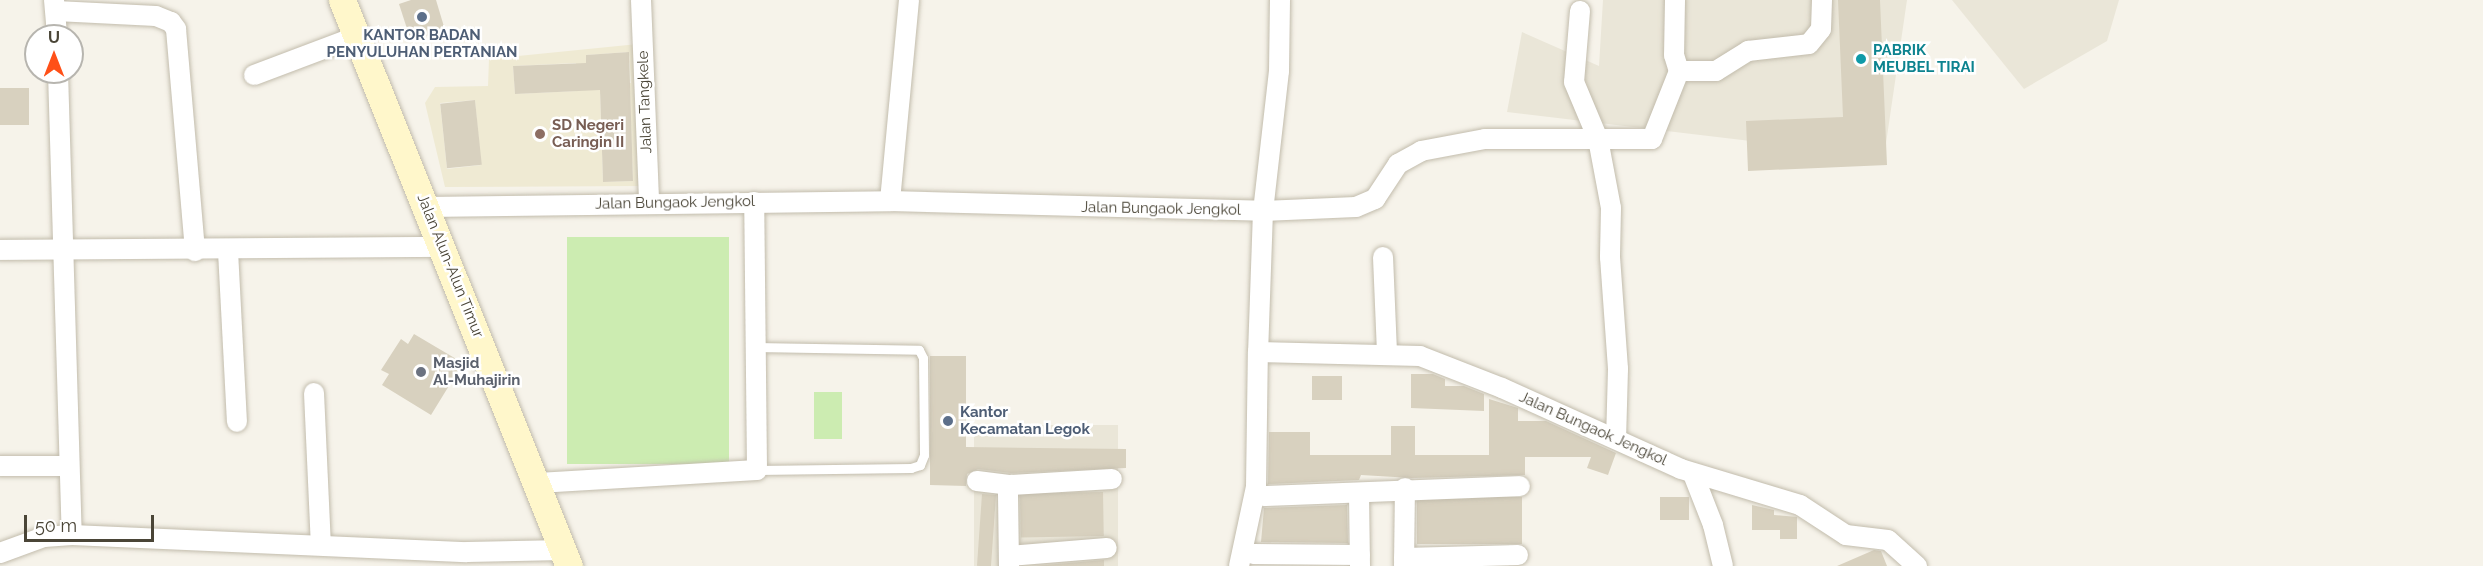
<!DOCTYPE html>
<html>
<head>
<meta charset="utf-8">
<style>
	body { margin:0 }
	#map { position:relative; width:2483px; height:566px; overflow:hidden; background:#f6f3ea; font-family:Raleway,sans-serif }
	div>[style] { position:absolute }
	.residential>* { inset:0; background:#eae6d8; transform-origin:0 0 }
	.education>* { inset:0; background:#efead3 }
	.green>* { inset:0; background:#ccecb1; transform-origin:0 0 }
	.building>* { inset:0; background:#d8d1bf; transform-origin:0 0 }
	.roads { filter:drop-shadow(0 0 2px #c2bcac) drop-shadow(0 0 2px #c2bcac) }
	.lane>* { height:9px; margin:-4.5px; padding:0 4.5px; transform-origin:4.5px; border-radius:4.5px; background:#fff }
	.street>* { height:20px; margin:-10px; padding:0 10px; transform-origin:10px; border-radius:10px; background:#fff }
	.secondary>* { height:27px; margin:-13.5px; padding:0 13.5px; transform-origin:13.5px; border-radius:13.5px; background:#fff7cb }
	.dots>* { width:16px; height:16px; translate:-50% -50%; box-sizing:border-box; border:3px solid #fff; border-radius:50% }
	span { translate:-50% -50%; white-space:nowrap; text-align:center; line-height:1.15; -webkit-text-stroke:5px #fff; paint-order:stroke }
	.service-label { font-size:15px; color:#4e5e75; font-weight:700 }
	.left { translate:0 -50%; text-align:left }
	.culture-label { font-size:15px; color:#0d838f; font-weight:700 }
	.street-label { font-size:15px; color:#4a4537 }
	.education-label { font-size:15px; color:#785e54; font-weight:700 }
	.worship-label { font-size:15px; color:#5b616d; font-weight:700 }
	.north { position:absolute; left:24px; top:24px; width:60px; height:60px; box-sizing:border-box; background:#fff; border:2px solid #b7b5af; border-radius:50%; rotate:0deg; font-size:16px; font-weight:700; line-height:24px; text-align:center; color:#4a4537 }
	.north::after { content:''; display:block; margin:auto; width:21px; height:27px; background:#ff5018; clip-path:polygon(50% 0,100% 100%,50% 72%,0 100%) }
	.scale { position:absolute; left:24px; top:515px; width:130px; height:27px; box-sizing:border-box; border:3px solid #4a4537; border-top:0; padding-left:8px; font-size:18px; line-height:21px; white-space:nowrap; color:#4a4537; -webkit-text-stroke:4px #fff; paint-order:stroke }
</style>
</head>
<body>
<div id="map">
	<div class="residential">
		<i style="clip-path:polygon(1603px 0,1907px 0,1884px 157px,1507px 112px,1522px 32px,1599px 66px)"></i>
		<i style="clip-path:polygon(1952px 0,2119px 0,2107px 41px,2024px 89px)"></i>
		<i style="left:974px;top:425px;width:144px;height:141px"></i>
	</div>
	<div class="education">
		<i style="clip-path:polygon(evenodd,638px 44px,643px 186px,445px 187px,425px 103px,435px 87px,488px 86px,489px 59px,638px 44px,629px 52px,631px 83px,588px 85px,586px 55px,629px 52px,638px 44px,576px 63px,577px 91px,515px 94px,513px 66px,576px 63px,638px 44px,630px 93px,633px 181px,603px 182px,600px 94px,630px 93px,638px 44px,475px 100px,481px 165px,447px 169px,440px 103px,475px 100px)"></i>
	</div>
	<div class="green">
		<i style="left:567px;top:237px;width:162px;height:227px"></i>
		<i style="left:814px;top:392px;width:28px;height:47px"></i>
	</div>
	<div class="building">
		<i style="clip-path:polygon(411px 0,436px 0,445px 30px,411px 41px,399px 4px)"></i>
		<i style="clip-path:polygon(1838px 0,1880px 0,1887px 165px,1748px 171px,1746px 121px,1843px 117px)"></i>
		<i style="clip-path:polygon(629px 52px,633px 181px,603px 182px,600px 90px,515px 94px,513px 66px,586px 63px,586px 55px)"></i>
		<i style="left:0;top:88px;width:29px;height:37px"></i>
		<i style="left:475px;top:100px;width:65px;height:35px;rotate:84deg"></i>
		<i style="clip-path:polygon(414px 334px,463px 363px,431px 415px,382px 385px,389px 374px,381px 370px,401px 339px,408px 344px)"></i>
		<i style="clip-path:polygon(930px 356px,966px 356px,966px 447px,1126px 449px,1126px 468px,1011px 473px,978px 469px,967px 474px,966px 486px,930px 485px)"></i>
		<i style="clip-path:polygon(1411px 374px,1433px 374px,1445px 379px,1445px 386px,1464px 386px,1484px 394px,1484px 411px,1411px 408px)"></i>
		<i style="left:1312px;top:376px;width:30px;height:24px"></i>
		<i style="clip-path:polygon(1489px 399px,1518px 408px,1518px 421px,1546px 421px,1616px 453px,1608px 475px,1587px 468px,1591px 457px,1525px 457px,1525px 475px,1412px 478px,1361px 475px,1359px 480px,1268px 484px,1269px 432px,1310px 432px,1310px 455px,1391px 455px,1391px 426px,1415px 426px,1415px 455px,1489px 455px)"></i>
		<i style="left:1103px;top:492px;width:44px;height:83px;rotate:89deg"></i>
		<i style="left:982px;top:494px;width:14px;height:72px;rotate:4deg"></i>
		<i style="left:1522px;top:497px;width:47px;height:105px;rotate:90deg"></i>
		<i style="left:1660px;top:497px;width:29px;height:23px"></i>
		<i style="clip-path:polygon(1347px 505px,1348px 543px,1261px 542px,1264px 508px)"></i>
		<i style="clip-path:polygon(1752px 505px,1774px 510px,1774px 515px,1797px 517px,1797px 539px,1780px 539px,1780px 530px,1752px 530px)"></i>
		<i style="clip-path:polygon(1874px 550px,1881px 551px,1887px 566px,1837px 566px)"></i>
		<i style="clip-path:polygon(1104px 560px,1104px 566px,1034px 566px)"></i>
	</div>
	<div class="roads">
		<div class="lane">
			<i style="left:755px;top:347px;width:164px;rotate:1deg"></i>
			<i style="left:919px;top:350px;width:9px;rotate:63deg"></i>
			<i style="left:923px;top:358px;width:97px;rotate:89.4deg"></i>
			<i style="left:924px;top:455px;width:11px;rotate:112deg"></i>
			<i style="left:920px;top:465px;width:9px;rotate:162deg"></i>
			<i style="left:911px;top:468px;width:154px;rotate:179.3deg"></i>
		</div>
		<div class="street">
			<i style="left:54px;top:0;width:36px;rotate:85deg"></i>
			<i style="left:641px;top:0;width:203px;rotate:87.7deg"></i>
			<i style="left:1280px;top:0;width:71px;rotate:90.8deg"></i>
			<i style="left:1279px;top:71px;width:141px;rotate:96.5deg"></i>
			<i style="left:1263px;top:211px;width:141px;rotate:92deg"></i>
			<i style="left:1258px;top:352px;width:162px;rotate:1.4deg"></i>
			<i style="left:1420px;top:356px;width:88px;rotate:21.3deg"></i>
			<i style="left:1502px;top:388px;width:196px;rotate:24.3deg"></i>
			<i style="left:1681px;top:469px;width:124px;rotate:16.8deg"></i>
			<i style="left:1800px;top:505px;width:55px;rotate:33.1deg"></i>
			<i style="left:1846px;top:535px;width:42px;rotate:6.8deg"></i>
			<i style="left:1888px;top:540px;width:39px;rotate:42deg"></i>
			<i style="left:1675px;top:0;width:55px;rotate:91deg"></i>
			<i style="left:1674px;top:55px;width:17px;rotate:73deg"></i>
			<i style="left:56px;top:11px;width:100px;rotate:2.9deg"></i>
			<i style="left:156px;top:16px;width:16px;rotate:22deg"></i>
			<i style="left:171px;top:22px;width:9px;rotate:54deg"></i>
			<i style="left:176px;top:29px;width:223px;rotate:85.1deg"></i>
			<i style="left:1580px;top:11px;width:71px;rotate:94.8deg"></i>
			<i style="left:1574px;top:82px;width:62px;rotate:67.2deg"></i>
			<i style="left:1598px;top:139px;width:70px;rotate:79.3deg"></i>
			<i style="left:1611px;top:208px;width:49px;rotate:91.2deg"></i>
			<i style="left:1610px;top:257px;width:112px;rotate:85.9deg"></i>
			<i style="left:1618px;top:369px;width:70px;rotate:91.6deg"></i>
			<i style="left:58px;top:72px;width:463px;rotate:88.3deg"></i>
			<i style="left:254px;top:75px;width:111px;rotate:-20.6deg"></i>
			<i style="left:890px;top:201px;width:202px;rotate:-84.6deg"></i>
			<i style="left:426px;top:207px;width:464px;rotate:-0.7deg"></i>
			<i style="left:890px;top:201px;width:373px;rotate:1.5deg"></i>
			<i style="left:1263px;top:211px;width:93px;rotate:-2.5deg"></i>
			<i style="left:1356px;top:207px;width:21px;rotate:-23deg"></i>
			<i style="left:1375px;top:199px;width:42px;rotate:-56.7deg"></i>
			<i style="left:1398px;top:164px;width:26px;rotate:-29deg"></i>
			<i style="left:1421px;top:151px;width:65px;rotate:-10.6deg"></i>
			<i style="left:1485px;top:139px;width:167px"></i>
			<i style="left:1652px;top:139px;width:73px;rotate:-68.3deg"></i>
			<i style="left:1679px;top:71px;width:37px"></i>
			<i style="left:1716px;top:71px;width:38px;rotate:-32deg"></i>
			<i style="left:1748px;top:51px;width:61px;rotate:-6.5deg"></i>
			<i style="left:1809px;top:44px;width:19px;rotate:-51deg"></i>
			<i style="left:1821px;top:29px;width:29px;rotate:-88deg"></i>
			<i style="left:0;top:250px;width:443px;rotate:-0.4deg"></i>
			<i style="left:228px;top:251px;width:171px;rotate:87deg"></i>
			<i style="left:1383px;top:257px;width:96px;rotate:87.6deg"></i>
			<i style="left:314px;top:393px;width:152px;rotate:87.4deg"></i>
			<i style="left:0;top:466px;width:68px"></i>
			<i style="left:1693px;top:474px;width:55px;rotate:68.6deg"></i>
			<i style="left:1713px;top:525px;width:42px;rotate:76.3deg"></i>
			<i style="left:977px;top:481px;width:34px;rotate:7deg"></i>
			<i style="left:538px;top:483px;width:219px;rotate:-3.4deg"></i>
			<i style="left:757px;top:470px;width:268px;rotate:-90.6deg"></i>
			<i style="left:1359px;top:494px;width:72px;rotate:89.2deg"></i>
			<i style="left:1263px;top:496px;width:257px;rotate:-2.2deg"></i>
			<i style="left:0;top:553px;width:47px;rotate:-20deg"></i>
			<i style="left:44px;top:537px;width:28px;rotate:-4deg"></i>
			<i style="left:72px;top:535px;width:395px;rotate:2.5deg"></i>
			<i style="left:467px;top:552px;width:97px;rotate:-1.2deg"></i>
			<i style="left:1253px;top:554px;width:107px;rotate:0.5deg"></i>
			<i style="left:1009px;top:556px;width:98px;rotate:-4.7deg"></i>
			<i style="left:1404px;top:558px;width:114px;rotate:-1.5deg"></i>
			<i style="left:1009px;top:566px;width:75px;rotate:-90.8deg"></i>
			<i style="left:1008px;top:491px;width:7px;rotate:-63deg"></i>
			<i style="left:1011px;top:485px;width:101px;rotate:-3.4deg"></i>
			<i style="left:1239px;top:566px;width:81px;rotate:-77.9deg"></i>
			<i style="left:1256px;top:487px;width:135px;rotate:-89.2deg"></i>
			<i style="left:1404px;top:566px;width:78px;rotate:-89.3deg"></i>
		</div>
		<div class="secondary">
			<i style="left:342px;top:0;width:610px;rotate:68.15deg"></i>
		</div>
	</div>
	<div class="dots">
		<i style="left:422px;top:17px;background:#5c6f8a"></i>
		<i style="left:1861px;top:59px;background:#0f9aa8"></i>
		<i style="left:540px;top:134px;background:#8d6e63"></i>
		<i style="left:421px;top:372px;background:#6b7280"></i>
		<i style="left:948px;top:421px;background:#5c6f8a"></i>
	</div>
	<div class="service-label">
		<span style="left:422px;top:44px">KANTOR BADAN<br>PENYULUHAN PERTANIAN</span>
		<span class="left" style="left:960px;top:421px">Kantor<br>Kecamatan Legok</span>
	</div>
	<div class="culture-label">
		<span class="left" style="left:1873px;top:59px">PABRIK<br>MEUBEL TIRAI</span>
	</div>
	<div class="street-label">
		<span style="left:645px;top:102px;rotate:-92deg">Jalan Tangkele</span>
		<span style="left:675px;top:203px;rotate:-1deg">Jalan Bungaok Jengkol</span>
		<span style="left:1161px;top:209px;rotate:1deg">Jalan Bungaok Jengkol</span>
		<span style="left:450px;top:266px;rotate:68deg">Jalan Alun-Alun Timur</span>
		<span style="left:1593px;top:429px;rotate:24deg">Jalan Bungaok Jengkol</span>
	</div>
	<div class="education-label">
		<span class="left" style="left:552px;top:134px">SD Negeri<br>Caringin II</span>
	</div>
	<div class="worship-label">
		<span class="left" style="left:433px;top:372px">Masjid<br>Al-Muhajirin</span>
	</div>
	<div class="north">U</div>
	<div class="scale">50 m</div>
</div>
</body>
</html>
